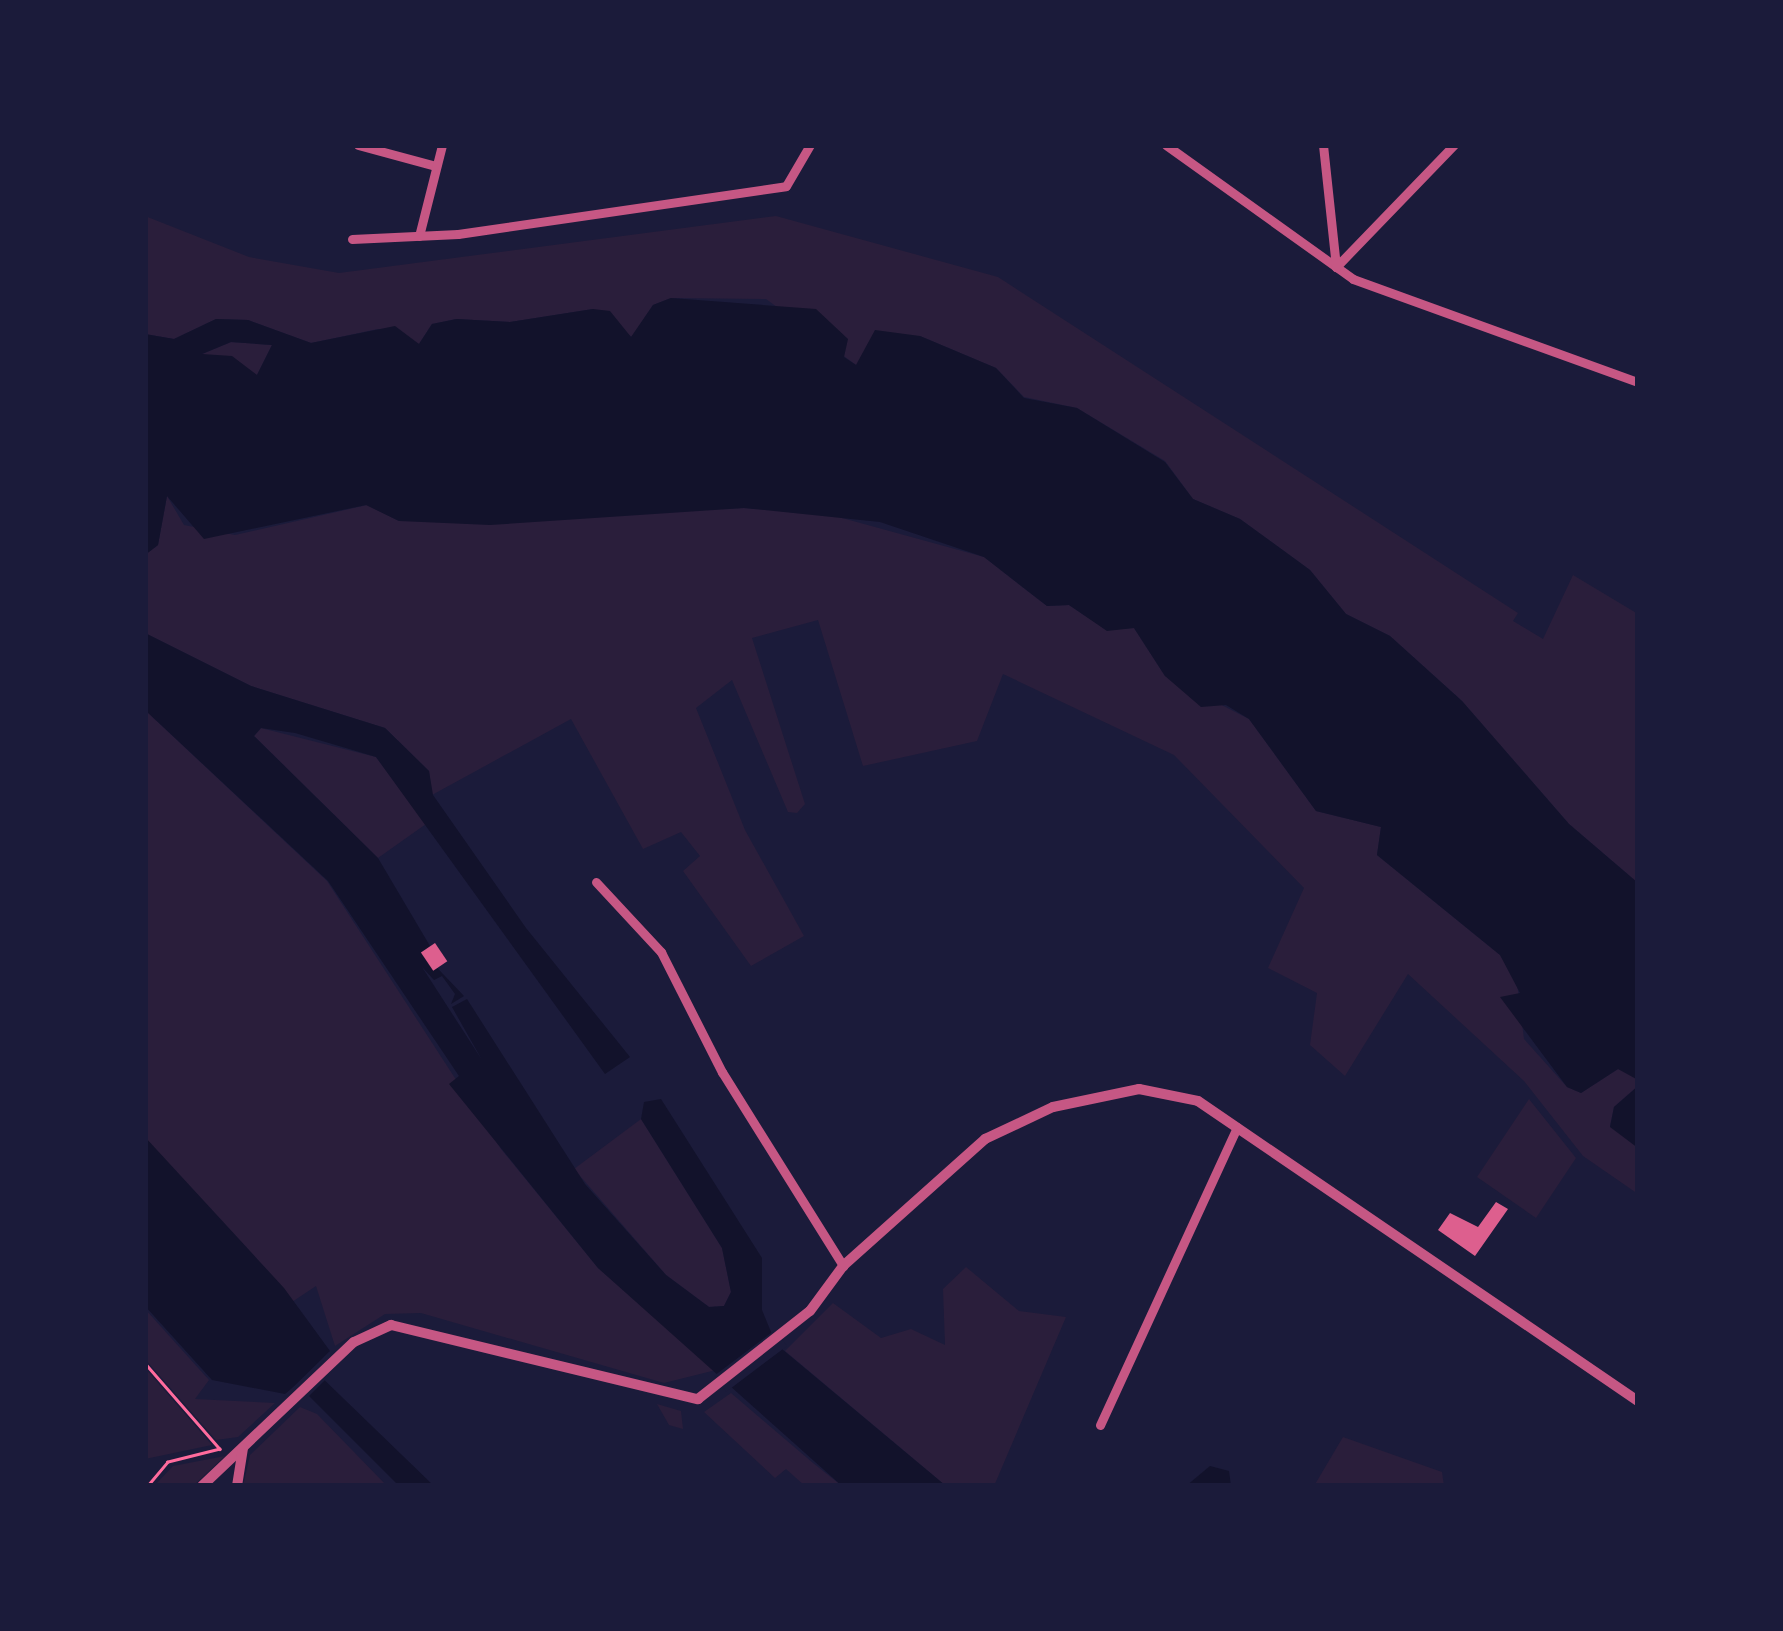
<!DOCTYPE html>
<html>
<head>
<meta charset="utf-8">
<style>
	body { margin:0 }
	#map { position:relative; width:1783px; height:1631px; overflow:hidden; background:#1b1b3a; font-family:Bitter,serif }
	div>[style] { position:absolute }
	.green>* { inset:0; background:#2a1e3b }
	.water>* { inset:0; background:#12122b }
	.pier>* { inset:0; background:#1b1b3a; transform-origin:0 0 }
	.building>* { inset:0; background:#dd5f8e; transform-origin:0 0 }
	.path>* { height:2.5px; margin:-1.25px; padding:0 1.25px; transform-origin:1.25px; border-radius:1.25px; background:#ff6b9d }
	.minor>* { height:9px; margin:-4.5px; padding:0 4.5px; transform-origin:4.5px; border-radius:4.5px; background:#c65784 }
	.tertiary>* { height:10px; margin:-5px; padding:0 5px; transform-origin:5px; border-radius:5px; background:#c65784 }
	span { translate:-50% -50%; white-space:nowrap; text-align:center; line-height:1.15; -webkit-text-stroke:10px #1b1b3a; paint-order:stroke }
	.frame { position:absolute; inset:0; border:148px solid #1b1b3a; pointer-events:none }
</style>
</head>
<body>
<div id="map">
	<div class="green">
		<i style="clip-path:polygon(145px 216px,249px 257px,339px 273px,776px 216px,998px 277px,1518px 613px,1513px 621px,1543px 639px,1573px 575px,1638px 614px,1638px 883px,1569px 824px,1462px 701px,1390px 636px,1346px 614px,1310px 570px,1240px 519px,1193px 499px,1165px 461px,1077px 408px,1024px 397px,996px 368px,920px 336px,856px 365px,766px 299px,671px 298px,653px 305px,632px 337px,593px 309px,510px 322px,456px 319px,432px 324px,419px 344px,378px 329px,311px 343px,248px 320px,216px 319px,174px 339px,145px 334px)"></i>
		<i style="clip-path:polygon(231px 342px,272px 345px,257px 375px,202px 354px)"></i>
		<i style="clip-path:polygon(167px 496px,184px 525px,235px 535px,367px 505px,399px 521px,744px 508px,824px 513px,984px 557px,1047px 606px,1069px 605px,1107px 630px,1134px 628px,1165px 676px,1249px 719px,1316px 811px,1381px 827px,1377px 855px,1500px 955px,1517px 983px,1524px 1039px,1567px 1087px,1581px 1093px,1618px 1069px,1634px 1071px,1638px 1086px,1614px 1107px,1610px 1126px,1638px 1148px,1638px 1194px,1583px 1156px,1524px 1081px,1408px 974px,1345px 1076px,1310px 1045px,1317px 993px,1268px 968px,1304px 888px,1174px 755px,1003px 674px,977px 741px,863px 766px,818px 620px,752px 638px,805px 804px,797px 813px,788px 812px,732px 680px,696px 708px,745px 830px,804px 936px,751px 966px,683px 871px,700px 856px,681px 832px,643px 849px,571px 719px,432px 795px,429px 771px,385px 728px,251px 686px,145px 633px,145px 555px,158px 545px)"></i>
		<i style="clip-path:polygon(145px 710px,327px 881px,501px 1149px,598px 1268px,716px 1370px,664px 1383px,421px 1313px,385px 1314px,335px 1346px,316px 1286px,292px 1302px,147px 1140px)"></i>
		<i style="clip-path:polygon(261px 728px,376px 757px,426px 824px,378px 858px,254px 736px)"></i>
		<i style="clip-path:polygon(1529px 1099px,1576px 1158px,1536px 1218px,1477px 1177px)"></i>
		<i style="clip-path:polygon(641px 1119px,722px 1248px,731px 1292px,724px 1306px,709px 1307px,666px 1275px,574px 1169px)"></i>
		<i style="clip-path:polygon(966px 1267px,1019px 1311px,1066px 1317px,994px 1486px,946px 1486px,785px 1351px,833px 1303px,881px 1338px,911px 1329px,945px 1345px,943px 1289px)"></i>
		<i style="clip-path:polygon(145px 1309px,209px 1380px,195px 1399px,275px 1403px,238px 1437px,216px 1440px,145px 1359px)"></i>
		<i style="clip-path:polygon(145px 1368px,212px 1445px,145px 1459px)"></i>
		<i style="clip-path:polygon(731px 1393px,813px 1463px,842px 1486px,805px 1486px,786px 1469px,775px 1478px,704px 1412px)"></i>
		<i style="clip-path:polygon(657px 1404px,681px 1411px,683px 1429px,669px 1425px)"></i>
		<i style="clip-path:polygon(300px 1407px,317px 1414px,387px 1486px,243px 1486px,250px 1455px)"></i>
		<i style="clip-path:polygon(1343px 1437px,1442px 1472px,1444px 1486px,1314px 1486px)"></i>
		<i style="clip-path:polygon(225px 1456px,193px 1486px,154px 1486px,173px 1466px)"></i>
	</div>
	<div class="water">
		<i style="clip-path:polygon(evenodd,671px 298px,816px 309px,848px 339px,844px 357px,856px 365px,875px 330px,920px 336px,996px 368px,1024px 398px,1077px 408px,1165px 462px,1193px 499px,1240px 519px,1310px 570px,1346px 614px,1390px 636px,1462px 701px,1569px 824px,1638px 883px,1638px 1080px,1618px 1069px,1581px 1093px,1567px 1087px,1500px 997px,1520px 993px,1500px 955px,1377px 855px,1381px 827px,1316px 811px,1249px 719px,1226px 705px,1201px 707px,1165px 676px,1134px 628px,1107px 631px,1069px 605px,1047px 606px,984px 557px,880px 522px,744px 508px,490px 525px,399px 521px,366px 505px,204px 539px,167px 496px,158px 545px,145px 555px,145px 334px,174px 339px,216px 319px,248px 320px,311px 343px,395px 326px,419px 344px,432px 324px,457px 319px,510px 322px,593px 309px,610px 311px,631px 337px,653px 305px,671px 298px,231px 342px,272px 345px,257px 375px,232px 356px,202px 354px,231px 342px)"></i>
		<i style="clip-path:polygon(145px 633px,251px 686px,385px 728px,429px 771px,433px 795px,526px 928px,630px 1057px,605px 1074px,376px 757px,295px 733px,261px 728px,254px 736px,378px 858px,430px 946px,422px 952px,464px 996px,451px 1004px,455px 994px,442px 976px,434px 980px,422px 967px,482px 1060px,452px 1007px,467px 999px,585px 1184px,666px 1275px,709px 1307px,724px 1306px,731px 1292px,722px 1248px,641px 1119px,644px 1102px,661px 1099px,762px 1258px,762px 1310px,776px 1344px,946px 1486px,842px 1486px,598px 1268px,449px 1084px,459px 1076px,328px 881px,145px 710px)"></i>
		<i style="clip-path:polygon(1638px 1086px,1638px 1148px,1610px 1127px,1614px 1107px)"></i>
		<i style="clip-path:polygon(145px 1137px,284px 1288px,330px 1351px,313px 1369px,434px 1486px,399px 1486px,297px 1384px,285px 1394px,212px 1380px,145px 1306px)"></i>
		<i style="clip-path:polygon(1210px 1466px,1229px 1471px,1231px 1486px,1186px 1486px)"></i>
	</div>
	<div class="pier">
		<i style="left:775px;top:1330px;width:20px;height:76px;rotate:53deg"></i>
		<i style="clip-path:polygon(330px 1351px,319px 1368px,329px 1376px,305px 1400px,296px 1391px,282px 1398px)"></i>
	</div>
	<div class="building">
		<i style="left:435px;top:943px;width:22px;height:17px;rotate:56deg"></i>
		<i style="clip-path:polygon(1496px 1202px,1508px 1209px,1475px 1256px,1438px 1230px,1450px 1213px,1478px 1227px)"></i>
	</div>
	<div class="path">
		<i style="left:145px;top:1363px;width:114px;rotate:48.9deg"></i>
		<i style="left:220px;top:1449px;width:54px;rotate:166deg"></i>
		<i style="left:168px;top:1462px;width:31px;rotate:130deg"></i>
	</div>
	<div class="minor">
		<i style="left:358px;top:145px;width:81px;rotate:15.1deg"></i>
		<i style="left:1166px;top:145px;width:230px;rotate:35.6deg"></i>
		<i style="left:1353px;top:279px;width:303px;rotate:19.9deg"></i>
		<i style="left:1323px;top:145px;width:123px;rotate:83.9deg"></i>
		<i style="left:419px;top:236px;width:94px;rotate:-75.8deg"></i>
		<i style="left:352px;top:239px;width:106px;rotate:-2.7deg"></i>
		<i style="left:458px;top:234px;width:331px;rotate:-8.3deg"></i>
		<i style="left:786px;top:186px;width:48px;rotate:-59.7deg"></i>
		<i style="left:1336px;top:267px;width:170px;rotate:-46deg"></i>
		<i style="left:596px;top:882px;width:96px;rotate:47.1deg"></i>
		<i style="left:661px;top:952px;width:135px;rotate:63.1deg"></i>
		<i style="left:722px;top:1072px;width:229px;rotate:58deg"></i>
		<i style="left:1100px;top:1425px;width:328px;rotate:-65.3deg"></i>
	</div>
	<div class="tertiary">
		<i style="left:202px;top:1486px;width:209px;rotate:-43.5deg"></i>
		<i style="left:354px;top:1342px;width:41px;rotate:-24.7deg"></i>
		<i style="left:391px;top:1325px;width:316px;rotate:13.6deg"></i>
		<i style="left:698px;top:1399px;width:142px;rotate:-38.2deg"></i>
		<i style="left:810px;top:1311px;width:56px;rotate:-53.7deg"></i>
		<i style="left:843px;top:1266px;width:191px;rotate:-41.8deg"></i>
		<i style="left:985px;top:1139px;width:75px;rotate:-25.2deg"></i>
		<i style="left:1053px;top:1107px;width:88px;rotate:-11.8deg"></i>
		<i style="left:1139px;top:1089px;width:60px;rotate:11.5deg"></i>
		<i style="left:1198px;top:1101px;width:533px;rotate:34.29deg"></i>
		<i style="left:237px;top:1486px;width:38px;rotate:-81deg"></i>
	</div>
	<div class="frame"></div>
</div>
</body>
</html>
